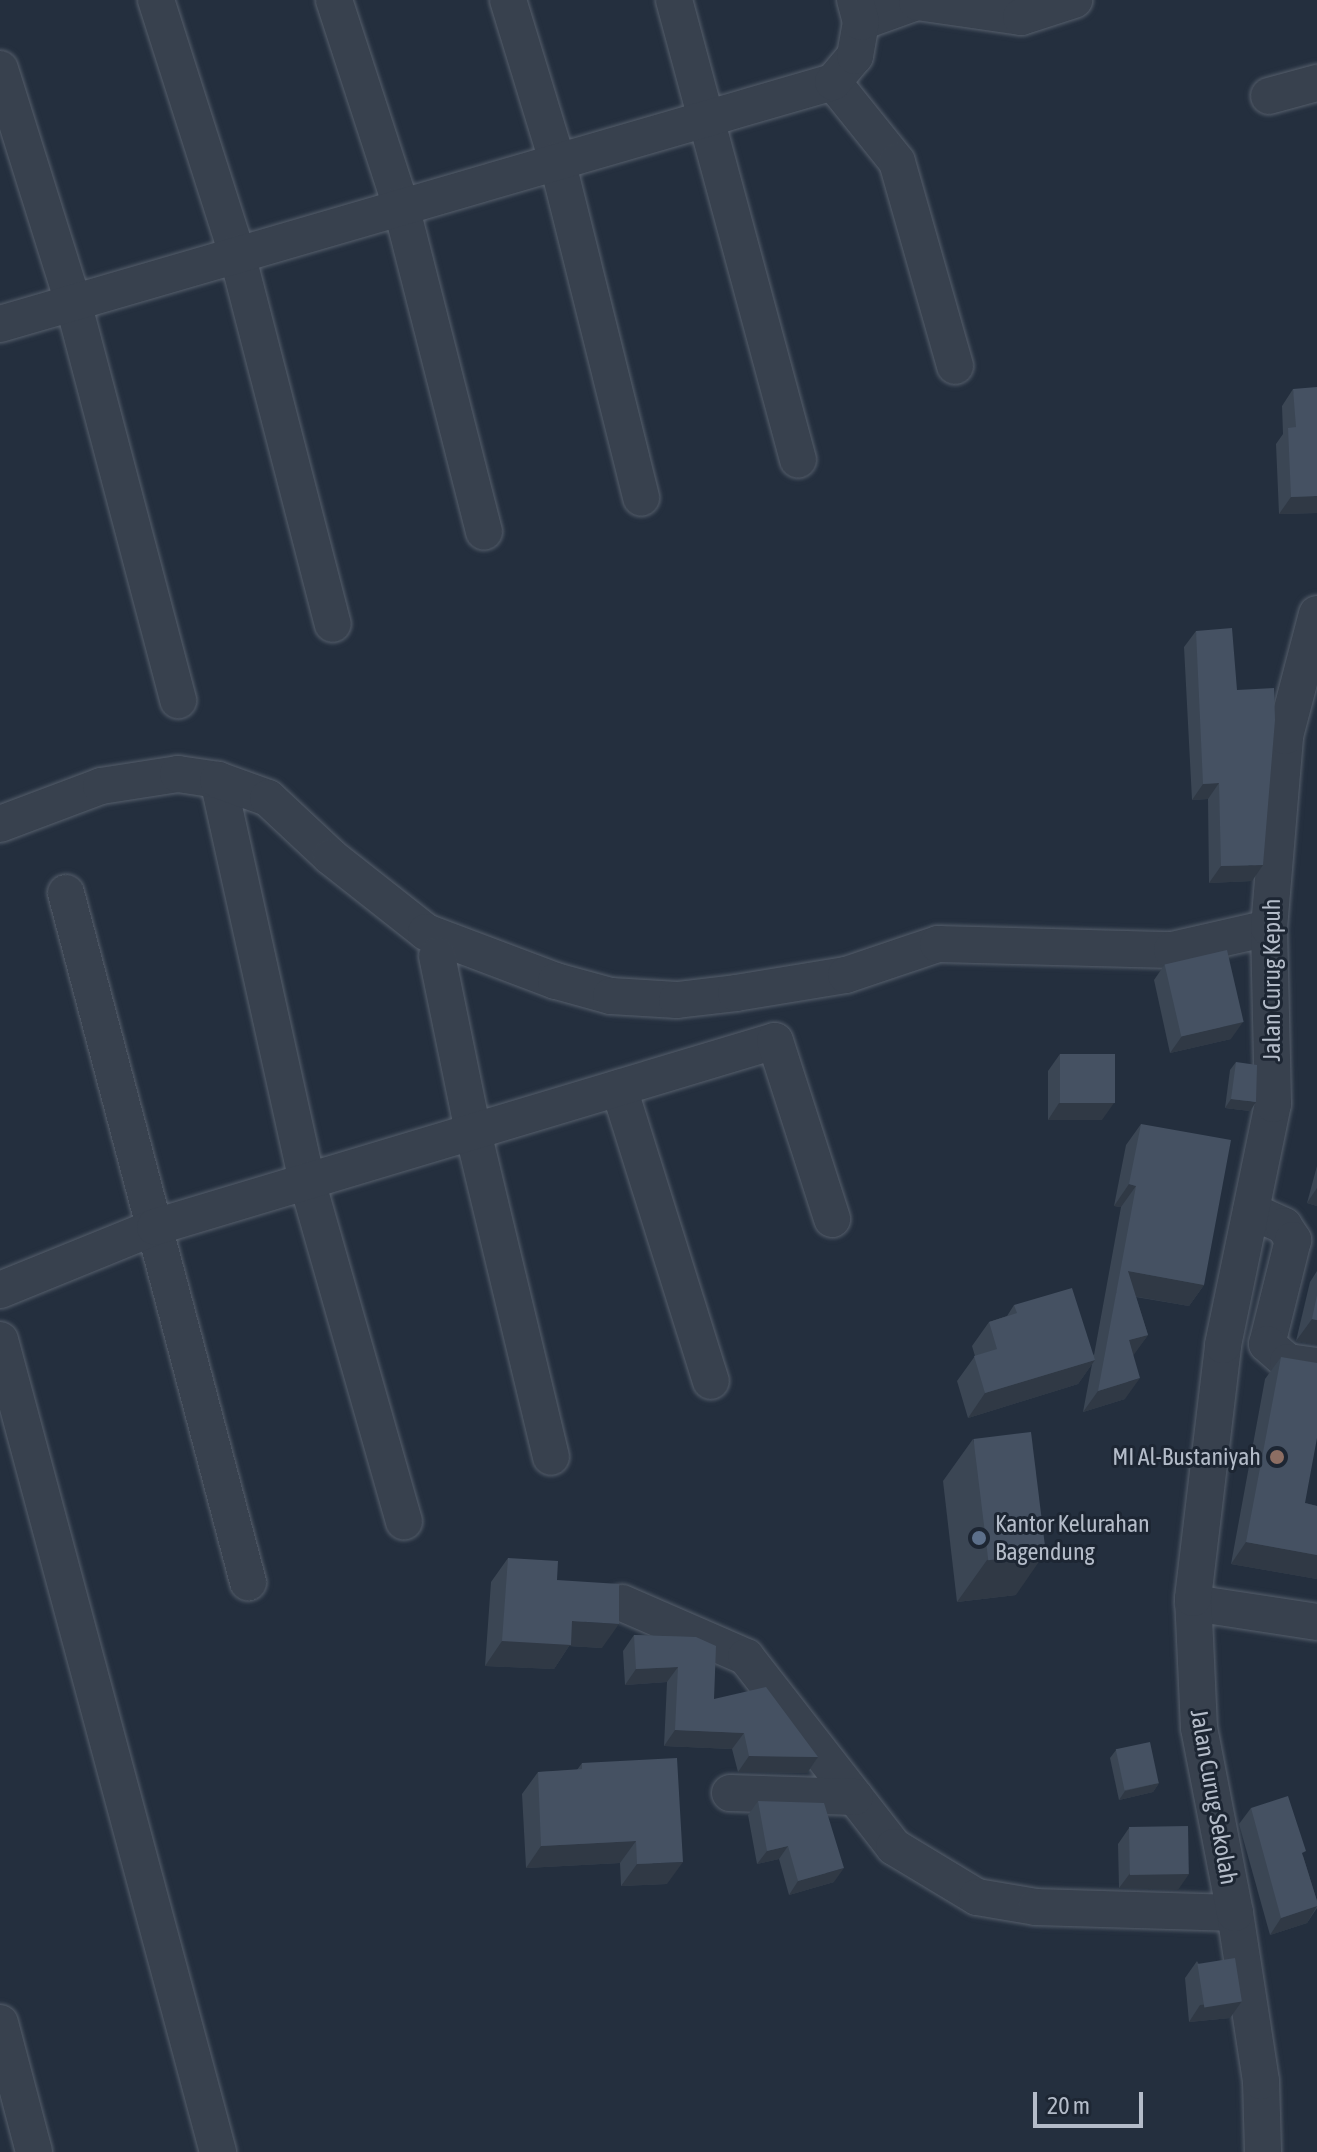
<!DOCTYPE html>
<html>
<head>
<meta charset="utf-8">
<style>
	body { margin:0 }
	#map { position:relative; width:1317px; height:2152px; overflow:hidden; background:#242f3e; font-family:"Asap Condensed",sans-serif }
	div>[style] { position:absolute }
	.roads { filter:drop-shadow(0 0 2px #565f6c) drop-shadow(0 0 2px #565f6c) }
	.minor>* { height:36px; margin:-18px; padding:0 18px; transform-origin:18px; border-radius:18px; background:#38414e }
	.wall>* { inset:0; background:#3b4654 }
	.shaded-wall>* { inset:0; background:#303945 }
	.building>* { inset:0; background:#455162; transform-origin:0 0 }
	.dots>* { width:22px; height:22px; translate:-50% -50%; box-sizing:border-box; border:4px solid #1d2633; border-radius:50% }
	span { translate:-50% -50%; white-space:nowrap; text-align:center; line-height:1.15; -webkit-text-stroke:6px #1d2633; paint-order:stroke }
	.street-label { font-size:24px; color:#b4bcc9 }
	.poi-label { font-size:24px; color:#b4bcc9 }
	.right { translate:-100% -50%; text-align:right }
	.left { translate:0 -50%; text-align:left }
	.scale { position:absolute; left:1033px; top:2092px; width:110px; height:36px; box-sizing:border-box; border:4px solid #b4bcc9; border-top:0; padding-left:10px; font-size:24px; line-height:28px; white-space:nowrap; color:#b4bcc9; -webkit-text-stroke:6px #1d2633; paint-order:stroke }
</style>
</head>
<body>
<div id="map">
	<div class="roads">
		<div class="minor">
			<i style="left:156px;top:0;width:267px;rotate:72.3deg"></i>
			<i style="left:237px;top:254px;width:382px;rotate:75.5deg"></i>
			<i style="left:334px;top:0;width:217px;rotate:72deg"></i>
			<i style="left:401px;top:206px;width:336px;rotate:75.7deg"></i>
			<i style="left:508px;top:0;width:167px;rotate:73deg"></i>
			<i style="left:557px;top:160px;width:348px;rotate:76deg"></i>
			<i style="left:674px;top:0;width:476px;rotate:74.9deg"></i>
			<i style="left:861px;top:22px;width:59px;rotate:-19.7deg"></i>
			<i style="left:917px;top:2px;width:105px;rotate:8.2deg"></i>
			<i style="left:1021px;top:17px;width:56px;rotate:-17.8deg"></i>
			<i style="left:0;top:69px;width:244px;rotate:72.6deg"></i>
			<i style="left:73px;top:302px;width:412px;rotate:75.2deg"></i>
			<i style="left:833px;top:82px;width:102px;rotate:51.3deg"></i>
			<i style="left:897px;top:162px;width:212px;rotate:74.1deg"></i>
			<i style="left:1269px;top:96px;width:50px;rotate:-15.2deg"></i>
			<i style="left:0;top:324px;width:867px;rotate:-16.2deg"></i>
			<i style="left:833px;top:82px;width:34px;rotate:-50deg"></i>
			<i style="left:855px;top:56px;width:35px;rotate:-80deg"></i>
			<i style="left:861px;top:22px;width:23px;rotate:-105deg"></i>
			<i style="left:218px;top:780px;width:411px;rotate:77.5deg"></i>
			<i style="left:307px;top:1181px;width:354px;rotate:74.1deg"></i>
			<i style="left:0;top:824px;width:108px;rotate:-20.6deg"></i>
			<i style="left:101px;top:786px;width:78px;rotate:-8.9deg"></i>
			<i style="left:178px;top:774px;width:40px;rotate:8.5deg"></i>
			<i style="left:218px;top:780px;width:53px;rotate:19.8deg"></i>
			<i style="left:268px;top:798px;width:86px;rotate:43.1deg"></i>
			<i style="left:331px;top:857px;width:121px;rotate:38.3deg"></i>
			<i style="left:426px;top:932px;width:139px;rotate:20.7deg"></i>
			<i style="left:556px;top:981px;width:57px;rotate:15.3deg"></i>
			<i style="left:611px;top:996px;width:66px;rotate:3.5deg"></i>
			<i style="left:677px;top:1000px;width:59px;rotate:-6.8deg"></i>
			<i style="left:736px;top:993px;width:111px;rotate:-9.3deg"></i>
			<i style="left:846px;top:975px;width:97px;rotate:-18.6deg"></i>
			<i style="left:938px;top:944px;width:234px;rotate:1.5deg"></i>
			<i style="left:1172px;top:950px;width:99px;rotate:-12.8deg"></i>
			<i style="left:66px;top:893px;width:713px;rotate:75.2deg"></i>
			<i style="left:437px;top:956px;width:180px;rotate:78.4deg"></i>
			<i style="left:473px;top:1132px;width:334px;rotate:76.5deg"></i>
			<i style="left:619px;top:1088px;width:307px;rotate:72.6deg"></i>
			<i style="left:1251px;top:1211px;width:36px;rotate:24deg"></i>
			<i style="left:1284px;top:1226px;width:17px;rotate:57deg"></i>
			<i style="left:1293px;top:1240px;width:107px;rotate:104deg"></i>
			<i style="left:1267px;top:1344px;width:28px;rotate:41deg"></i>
			<i style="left:1288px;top:1362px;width:29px;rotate:8deg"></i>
			<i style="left:0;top:1290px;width:167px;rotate:-22.1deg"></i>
			<i style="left:155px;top:1227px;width:647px;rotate:-16.7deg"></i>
			<i style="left:775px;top:1041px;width:187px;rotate:72.2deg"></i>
			<i style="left:0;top:1340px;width:841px;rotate:74.97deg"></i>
			<i style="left:622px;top:1603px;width:135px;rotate:23.5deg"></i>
			<i style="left:746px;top:1657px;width:241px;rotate:52.1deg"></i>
			<i style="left:894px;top:1847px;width:97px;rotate:31.1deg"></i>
			<i style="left:977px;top:1897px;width:60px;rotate:9.6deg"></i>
			<i style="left:1036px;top:1907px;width:199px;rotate:1.7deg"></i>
			<i style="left:1193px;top:1603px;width:125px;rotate:8.7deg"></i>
			<i style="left:730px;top:1793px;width:125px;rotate:1.8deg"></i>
			<i style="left:0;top:2023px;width:133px;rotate:75.2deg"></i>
			<i style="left:1263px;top:2152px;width:71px;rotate:-91.6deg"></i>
			<i style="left:1261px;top:2081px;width:170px;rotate:-98.8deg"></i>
			<i style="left:1235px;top:1913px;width:188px;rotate:-101deg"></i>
			<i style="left:1199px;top:1728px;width:130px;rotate:-92.6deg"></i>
			<i style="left:1193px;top:1598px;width:255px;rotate:-83.2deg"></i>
			<i style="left:1223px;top:1345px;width:246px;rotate:-78.3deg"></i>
			<i style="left:1273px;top:1104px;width:176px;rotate:-91.3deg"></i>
			<i style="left:1269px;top:928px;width:193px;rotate:-85.2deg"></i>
			<i style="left:1285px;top:736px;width:126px;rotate:-75.3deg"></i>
		</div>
	</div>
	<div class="wall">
		<i style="clip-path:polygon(1293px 389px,1317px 513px,1279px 514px,1276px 444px,1283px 434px,1282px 406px)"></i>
		<i style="clip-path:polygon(1196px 631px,1252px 881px,1209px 883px,1208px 799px,1192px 800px,1184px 647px)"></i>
		<i style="clip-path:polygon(1165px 964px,1231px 1039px,1170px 1053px,1154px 980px)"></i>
		<i style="clip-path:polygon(1060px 1054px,1102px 1120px,1048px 1120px,1048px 1071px)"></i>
		<i style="clip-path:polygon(1236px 1062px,1250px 1111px,1225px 1108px,1230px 1070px)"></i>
		<i style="clip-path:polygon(1141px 1124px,1204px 1285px,1189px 1306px,1136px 1297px,1148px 1335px,1133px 1355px,1125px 1399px,1083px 1412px,1092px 1364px,1078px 1384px,968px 1418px,957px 1381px,975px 1356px,972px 1346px,989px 1322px,1007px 1316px,1014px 1305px,1094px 1355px,1121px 1207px,1114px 1206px,1126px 1145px)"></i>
		<i style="clip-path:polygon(1317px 1166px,1317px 1206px,1307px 1203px)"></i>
		<i style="clip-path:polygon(1317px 1271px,1317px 1345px,1296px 1341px,1310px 1282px)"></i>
		<i style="clip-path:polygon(1281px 1357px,1305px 1503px,1317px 1506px,1317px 1579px,1231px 1564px,1265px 1379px)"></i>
		<i style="clip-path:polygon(973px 1439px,1016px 1595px,957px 1602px,943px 1481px)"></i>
		<i style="clip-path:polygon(508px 1558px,557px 1580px,602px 1648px,569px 1646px,554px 1669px,485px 1666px,491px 1582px)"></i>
		<i style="clip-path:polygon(634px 1635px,696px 1637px,714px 1699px,818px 1757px,807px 1773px,738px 1772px,732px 1749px,664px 1746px,667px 1682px,625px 1685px,623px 1651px)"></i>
		<i style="clip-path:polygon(1116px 1750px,1159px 1783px,1153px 1792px,1119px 1800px,1110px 1758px)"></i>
		<i style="clip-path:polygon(582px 1763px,667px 1884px,621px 1886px,620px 1863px,526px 1868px,522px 1794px,538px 1772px,577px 1770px)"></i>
		<i style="clip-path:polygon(758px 1801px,834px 1882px,789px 1895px,779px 1859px,757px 1864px,748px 1815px)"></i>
		<i style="clip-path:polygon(1251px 1808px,1303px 1856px,1317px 1901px,1317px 1908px,1307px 1923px,1270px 1935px,1239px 1824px)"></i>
		<i style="clip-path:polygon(1129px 1828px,1178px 1890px,1119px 1888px,1118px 1844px)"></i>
		<i style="clip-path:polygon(1197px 1961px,1230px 2018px,1189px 2022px,1185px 1978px)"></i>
	</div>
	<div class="shaded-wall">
		<i style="clip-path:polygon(1317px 496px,1317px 513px,1279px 514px,1291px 497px)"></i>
		<i style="clip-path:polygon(1219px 783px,1208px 799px,1192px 800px,1203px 784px)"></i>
		<i style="clip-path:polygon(1263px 865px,1252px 881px,1209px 883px,1221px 866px)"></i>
		<i style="clip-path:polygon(1243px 1022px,1231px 1039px,1170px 1053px,1182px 1036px)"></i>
		<i style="clip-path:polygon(1231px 1099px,1256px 1102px,1250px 1111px,1225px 1108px)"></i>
		<i style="clip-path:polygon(1059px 1103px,1114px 1103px,1102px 1120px,1048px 1120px)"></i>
		<i style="clip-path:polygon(1129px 1184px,1136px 1186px,1121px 1207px,1114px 1206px)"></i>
		<i style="clip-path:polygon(1317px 1188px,1317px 1206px,1307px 1203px)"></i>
		<i style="clip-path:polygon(1128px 1271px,1204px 1285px,1189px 1306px,1116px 1293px)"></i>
		<i style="clip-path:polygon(1312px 1319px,1317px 1320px,1317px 1345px,1296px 1341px)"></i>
		<i style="clip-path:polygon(1148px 1335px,1133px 1356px,1129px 1340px)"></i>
		<i style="clip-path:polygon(1095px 1360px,1078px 1384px,968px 1418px,985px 1393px)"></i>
		<i style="clip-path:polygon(1140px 1378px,1125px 1399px,1083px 1412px,1098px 1391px)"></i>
		<i style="clip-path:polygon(1246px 1542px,1317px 1555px,1317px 1579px,1231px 1564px)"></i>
		<i style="clip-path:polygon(1045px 1553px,1016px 1595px,957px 1602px,987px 1560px)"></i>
		<i style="clip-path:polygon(572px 1621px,619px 1624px,602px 1648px,569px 1646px,554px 1669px,485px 1666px,502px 1641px)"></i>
		<i style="clip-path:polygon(678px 1667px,667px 1682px,625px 1685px,636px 1669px)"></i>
		<i style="clip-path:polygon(675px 1730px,744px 1733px,732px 1749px,664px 1746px)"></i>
		<i style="clip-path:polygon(749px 1756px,818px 1757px,807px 1773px,738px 1772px)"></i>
		<i style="clip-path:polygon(1159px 1783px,1153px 1792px,1119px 1800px,1125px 1791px)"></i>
		<i style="clip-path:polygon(636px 1841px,620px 1863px,526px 1868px,541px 1846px)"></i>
		<i style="clip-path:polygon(788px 1846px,779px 1859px,757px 1864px,767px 1851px)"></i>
		<i style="clip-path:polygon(683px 1862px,667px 1884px,621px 1886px,637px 1864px)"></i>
		<i style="clip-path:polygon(844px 1868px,834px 1882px,789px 1895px,798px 1881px)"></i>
		<i style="clip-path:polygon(1131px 1872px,1189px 1874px,1178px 1890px,1119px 1888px)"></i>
		<i style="clip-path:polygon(1317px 1906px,1307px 1923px,1270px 1935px,1281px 1918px)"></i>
		<i style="clip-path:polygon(1242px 2001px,1230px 2018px,1189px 2022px,1200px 2005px)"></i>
	</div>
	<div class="building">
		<i style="clip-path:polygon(1317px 387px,1317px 496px,1291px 497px,1288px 428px,1296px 427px,1293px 389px)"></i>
		<i style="clip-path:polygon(1232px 628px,1237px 690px,1274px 688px,1275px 720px,1263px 865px,1221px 866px,1219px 783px,1203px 784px,1196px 631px)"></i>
		<i style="left:1227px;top:950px;width:74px;height:64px;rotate:77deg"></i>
		<i style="left:1060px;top:1054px;width:55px;height:49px"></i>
		<i style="clip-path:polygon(1236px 1062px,1257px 1065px,1256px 1102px,1231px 1099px)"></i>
		<i style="clip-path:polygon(1141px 1124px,1231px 1140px,1204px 1285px,1128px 1271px,1148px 1335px,1129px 1340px,1140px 1378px,1098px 1391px,1136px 1186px,1129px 1184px)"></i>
		<i style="clip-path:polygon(1072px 1288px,1095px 1360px,985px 1393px,974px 1356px,997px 1349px,989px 1322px,1017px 1313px,1014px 1305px)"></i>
		<i style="clip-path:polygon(1317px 1295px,1317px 1320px,1312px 1319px)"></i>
		<i style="clip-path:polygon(1281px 1357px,1317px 1363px,1317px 1438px,1305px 1503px,1317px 1506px,1317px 1555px,1246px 1542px)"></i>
		<i style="left:1031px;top:1432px;width:122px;height:58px;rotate:83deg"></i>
		<i style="clip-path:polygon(508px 1558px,558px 1561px,557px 1580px,619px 1584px,619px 1624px,572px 1621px,571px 1645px,502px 1641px)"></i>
		<i style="clip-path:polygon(634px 1635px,696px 1637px,716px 1646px,714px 1699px,766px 1687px,818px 1757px,749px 1756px,744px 1733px,675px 1730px,678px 1667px,636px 1669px)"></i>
		<i style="left:1150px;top:1742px;width:42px;height:35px;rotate:78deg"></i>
		<i style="clip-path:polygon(677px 1758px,683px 1862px,637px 1864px,636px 1841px,541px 1846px,538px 1772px,582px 1769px,582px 1763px)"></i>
		<i style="clip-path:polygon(1288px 1796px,1306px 1851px,1302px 1853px,1317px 1901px,1317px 1906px,1281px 1918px,1251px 1808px)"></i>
		<i style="clip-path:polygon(758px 1801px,824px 1803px,844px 1868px,798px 1881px,788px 1846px,767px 1851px)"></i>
		<i style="left:1188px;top:1826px;width:48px;height:59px;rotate:89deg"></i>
		<i style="left:1235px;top:1958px;width:44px;height:38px;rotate:81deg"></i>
	</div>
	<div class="dots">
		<i style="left:1277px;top:1457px;background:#8d6e63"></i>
		<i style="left:979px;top:1538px;background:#5c6f8a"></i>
	</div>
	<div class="street-label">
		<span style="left:1272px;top:980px;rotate:-90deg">Jalan Curug Kepuh</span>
		<span style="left:1214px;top:1797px;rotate:80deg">Jalan Curug Sekolah</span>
	</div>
	<div class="poi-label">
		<span class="right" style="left:1261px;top:1457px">MI Al-Bustaniyah</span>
		<span class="left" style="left:995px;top:1538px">Kantor Kelurahan<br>Bagendung</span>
	</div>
	<div class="scale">20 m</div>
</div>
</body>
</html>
